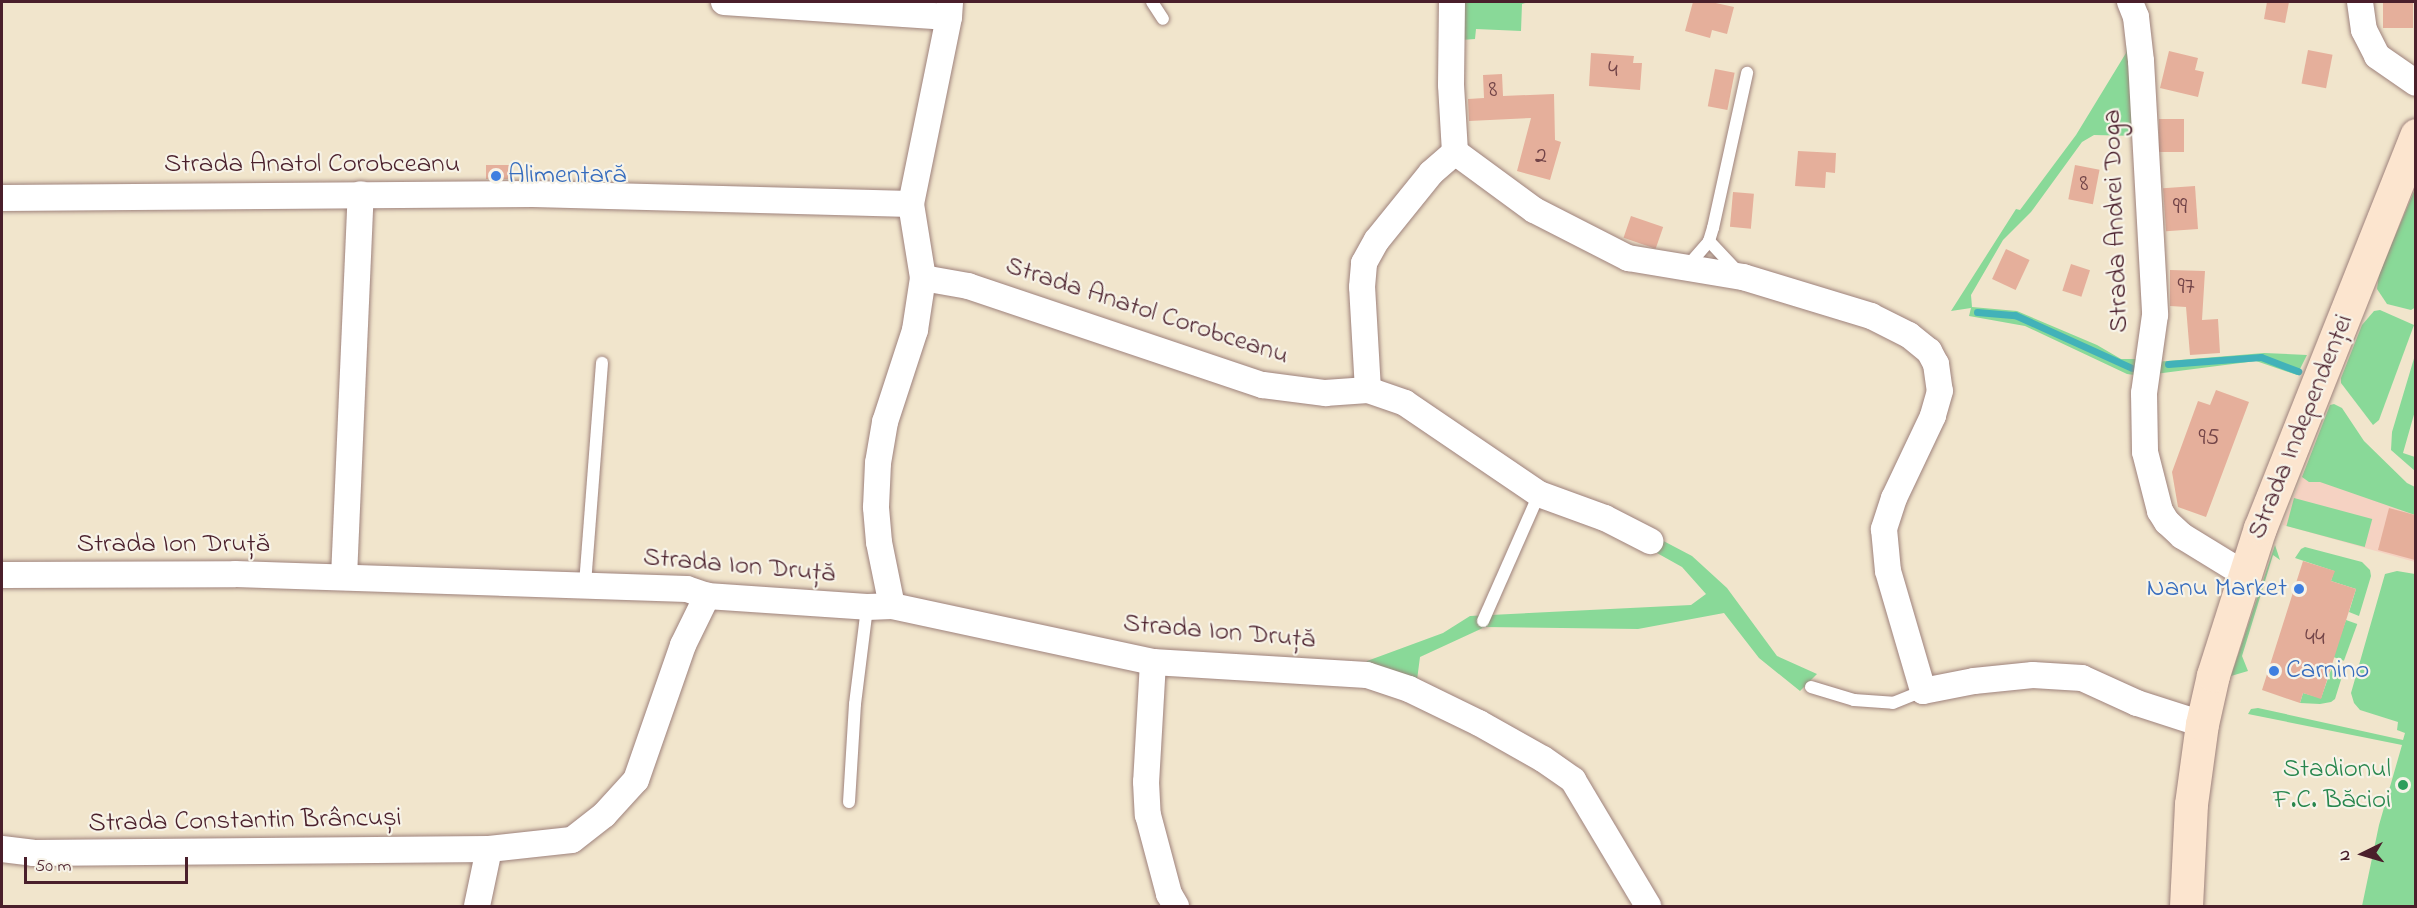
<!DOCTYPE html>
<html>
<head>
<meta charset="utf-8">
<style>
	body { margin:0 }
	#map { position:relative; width:2417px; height:908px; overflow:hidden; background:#f1e5cc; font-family:"Indie Flower",sans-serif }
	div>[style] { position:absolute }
	.built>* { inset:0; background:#f5d2c2 }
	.green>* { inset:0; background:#89d998; transform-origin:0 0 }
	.stream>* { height:7px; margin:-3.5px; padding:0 3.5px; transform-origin:3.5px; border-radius:3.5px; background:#42b2b9 }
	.building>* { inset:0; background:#e5af9b; transform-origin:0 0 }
	.roads { filter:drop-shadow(0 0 2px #9e827c) drop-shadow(0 0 2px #9e827c) }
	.service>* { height:12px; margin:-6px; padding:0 6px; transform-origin:6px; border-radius:6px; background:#fff }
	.minor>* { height:26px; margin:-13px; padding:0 13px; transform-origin:13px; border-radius:13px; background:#fff }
	.secondary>* { height:33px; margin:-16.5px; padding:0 16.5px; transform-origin:16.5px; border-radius:16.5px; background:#fce5cf }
	.dots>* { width:16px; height:16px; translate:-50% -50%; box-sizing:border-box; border:3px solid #f7f3e8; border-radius:50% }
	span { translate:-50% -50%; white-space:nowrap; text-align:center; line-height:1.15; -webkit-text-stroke:4.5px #f7f3e8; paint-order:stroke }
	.number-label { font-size:24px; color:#714347 }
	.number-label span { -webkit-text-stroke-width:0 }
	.street-label { font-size:27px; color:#4a1f2b }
	.shop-label { font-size:27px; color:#366cbe }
	.left { translate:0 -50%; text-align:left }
	.right { translate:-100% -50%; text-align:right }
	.leisure-label { font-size:27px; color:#27864d }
	.frame { position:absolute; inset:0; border:3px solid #4a1f2b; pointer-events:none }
	.north { position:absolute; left:2333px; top:824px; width:60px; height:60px; -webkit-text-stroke:4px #f7f3e8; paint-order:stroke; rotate:265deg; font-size:16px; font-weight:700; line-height:24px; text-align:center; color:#4a1f2b }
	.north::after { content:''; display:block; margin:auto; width:21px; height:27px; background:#4a1f2b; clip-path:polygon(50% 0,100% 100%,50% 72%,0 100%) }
	.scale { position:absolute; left:24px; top:857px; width:164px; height:27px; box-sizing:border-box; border:3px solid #4a1f2b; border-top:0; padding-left:8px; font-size:18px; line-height:21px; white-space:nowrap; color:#4a1f2b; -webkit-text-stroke:4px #f7f3e8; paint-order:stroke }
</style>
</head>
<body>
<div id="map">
	<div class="built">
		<i style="clip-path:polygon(2307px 464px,2415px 497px,2415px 562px,2283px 525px)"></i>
	</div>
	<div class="green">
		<i style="clip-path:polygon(1459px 2px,1529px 2px,1522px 4px,1521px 31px,1476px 29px,1475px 39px,1461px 40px)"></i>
		<i style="clip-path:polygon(2126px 22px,2137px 136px,2094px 135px,2082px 142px,2031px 212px,2003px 240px,1971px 295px,1972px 307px,2017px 311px,2097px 345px,2121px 359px,2144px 359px,2141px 376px,2127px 374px,2025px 326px,1969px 316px,1971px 308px,1951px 311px,2016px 209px,2020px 210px,2076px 135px,2126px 53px)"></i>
		<i style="clip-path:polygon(2415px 189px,2416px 307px,2411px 310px,2387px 304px,2377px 289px,2379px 274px)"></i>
		<i style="clip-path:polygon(2380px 310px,2414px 325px,2379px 420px,2373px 425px,2341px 383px,2341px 378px,2362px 325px,2374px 311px)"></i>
		<i style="clip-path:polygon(2264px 353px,2307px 355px,2297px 375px,2256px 361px,2155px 374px,2155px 362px)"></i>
		<i style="clip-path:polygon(2415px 355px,2415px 411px,2403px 453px,2415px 457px,2415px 471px,2391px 450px,2392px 432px)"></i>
		<i style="clip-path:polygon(2334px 404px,2342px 408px,2364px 441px,2407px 483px,2415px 487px,2415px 515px,2320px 482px,2309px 482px,2302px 477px,2330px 405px)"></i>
		<i style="left:2294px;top:498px;width:81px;height:29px;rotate:15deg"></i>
		<i style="clip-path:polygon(1654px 536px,1692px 556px,1727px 588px,1777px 656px,1817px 674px,1800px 691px,1759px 658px,1724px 613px,1638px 629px,1485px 627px,1420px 657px,1417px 680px,1363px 667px,1367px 661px,1443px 633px,1470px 616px,1691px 605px,1706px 594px,1682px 567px,1648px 548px)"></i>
		<i style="clip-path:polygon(2275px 545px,2280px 560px,2273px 555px,2242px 656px,2248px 671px,2231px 676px)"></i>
		<i style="clip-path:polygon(2305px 547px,2362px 562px,2370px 570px,2371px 576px,2359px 616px,2349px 612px,2356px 589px,2331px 581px,2334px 571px,2295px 558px,2301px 549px)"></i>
		<i style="clip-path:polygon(2397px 571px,2415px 574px,2415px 906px,2362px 906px,2379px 825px,2402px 745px,2248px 714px,2251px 709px,2258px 708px,2403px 740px,2405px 733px,2397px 730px,2398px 722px,2360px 710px,2354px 703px,2351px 693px,2385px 574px)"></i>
		<i style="left:2346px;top:620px;width:12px;height:39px;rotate:20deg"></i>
		<i style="clip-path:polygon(2332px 667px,2344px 670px,2335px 699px,2331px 702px,2320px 704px,2300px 703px,2303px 693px,2321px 698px)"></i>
	</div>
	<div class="stream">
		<i style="left:1977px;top:312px;width:38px;rotate:5deg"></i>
		<i style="left:2015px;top:315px;width:128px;rotate:24.4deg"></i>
		<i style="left:2168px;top:364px;width:93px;rotate:-4.3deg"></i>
		<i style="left:2261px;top:357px;width:40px;rotate:21deg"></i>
	</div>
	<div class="building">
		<i style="clip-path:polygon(1693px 2px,1711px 2px,1734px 7px,1727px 34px,1712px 30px,1710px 38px,1685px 31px)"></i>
		<i style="clip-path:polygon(2267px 2px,2289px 2px,2285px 23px,2264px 19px)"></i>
		<i style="left:2383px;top:2px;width:30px;height:26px"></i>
		<i style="left:2308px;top:50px;width:25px;height:34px;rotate:11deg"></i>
		<i style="clip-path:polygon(2169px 51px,2198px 58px,2195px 70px,2204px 72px,2198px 97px,2160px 88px)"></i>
		<i style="clip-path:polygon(1591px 53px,1634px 56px,1633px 63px,1642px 63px,1640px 90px,1589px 86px)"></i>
		<i style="left:1715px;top:69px;width:20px;height:38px;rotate:11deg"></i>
		<i style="clip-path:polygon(1502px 74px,1503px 96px,1554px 94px,1555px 140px,1561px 142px,1550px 180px,1517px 171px,1531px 118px,1469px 121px,1468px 99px,1484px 98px,1483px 75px)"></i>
		<i style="left:2159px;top:119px;width:25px;height:33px"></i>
		<i style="clip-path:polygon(1798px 151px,1836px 153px,1835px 173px,1826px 172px,1825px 188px,1795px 186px)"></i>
		<i style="left:486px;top:165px;width:23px;height:14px"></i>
		<i style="left:2075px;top:165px;width:25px;height:35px;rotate:11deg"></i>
		<i style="left:2195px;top:186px;width:43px;height:32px;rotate:86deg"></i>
		<i style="left:1733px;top:192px;width:21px;height:35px;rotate:5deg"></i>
		<i style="left:1631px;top:216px;width:34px;height:23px;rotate:19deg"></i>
		<i style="left:2006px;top:249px;width:26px;height:33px;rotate:25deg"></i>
		<i style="left:2071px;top:264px;width:20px;height:28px;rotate:18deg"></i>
		<i style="clip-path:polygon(2170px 270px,2205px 271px,2202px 320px,2218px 319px,2220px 353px,2190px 355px,2186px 307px,2170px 306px)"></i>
		<i style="clip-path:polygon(2216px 390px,2249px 402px,2206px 517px,2178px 507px,2172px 472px,2198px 401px,2210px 405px)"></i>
		<i style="clip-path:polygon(2389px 508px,2415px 515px,2415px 560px,2378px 550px)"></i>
		<i style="clip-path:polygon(2303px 561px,2335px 571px,2331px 581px,2356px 589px,2321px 699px,2303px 693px,2300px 703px,2262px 690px)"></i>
	</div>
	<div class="roads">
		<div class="service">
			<i style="left:1152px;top:2px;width:20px;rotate:57deg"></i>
			<i style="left:1709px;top:241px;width:42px;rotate:46.9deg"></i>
			<i style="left:1685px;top:269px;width:37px;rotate:-49deg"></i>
			<i style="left:1709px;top:241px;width:14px;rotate:-73deg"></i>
			<i style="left:1713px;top:228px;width:159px;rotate:-77.6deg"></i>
			<i style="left:585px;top:584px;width:222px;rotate:-85.6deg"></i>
			<i style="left:1483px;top:621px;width:139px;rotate:-66.2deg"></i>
			<i style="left:1811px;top:687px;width:45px;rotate:16.8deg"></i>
			<i style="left:1854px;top:700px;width:39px;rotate:4deg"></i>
			<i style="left:1893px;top:703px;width:32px;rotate:-22deg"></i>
			<i style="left:849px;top:802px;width:98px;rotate:-86.5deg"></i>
			<i style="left:855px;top:704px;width:98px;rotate:-82.9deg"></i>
		</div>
		<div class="minor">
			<i style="left:724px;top:2px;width:225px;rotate:3.8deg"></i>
			<i style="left:1452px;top:2px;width:83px;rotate:90.7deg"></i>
			<i style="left:1451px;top:85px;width:67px;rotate:86.6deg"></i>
			<i style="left:2130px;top:2px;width:16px;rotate:68deg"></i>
			<i style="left:2136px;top:17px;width:44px;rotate:83.5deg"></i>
			<i style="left:2141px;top:61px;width:254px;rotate:86.8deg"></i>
			<i style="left:2155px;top:315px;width:79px;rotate:98deg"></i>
			<i style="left:2144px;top:393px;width:59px;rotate:89deg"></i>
			<i style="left:2145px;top:452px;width:61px;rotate:75.7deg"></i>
			<i style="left:2160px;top:511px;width:13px;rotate:58deg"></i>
			<i style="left:2167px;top:522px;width:21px;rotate:43deg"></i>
			<i style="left:2182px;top:536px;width:73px;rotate:31.5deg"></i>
			<i style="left:2360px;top:2px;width:28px;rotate:82deg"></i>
			<i style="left:2364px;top:30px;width:29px;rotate:63deg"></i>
			<i style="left:2377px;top:56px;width:47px;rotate:34.7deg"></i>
			<i style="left:1455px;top:152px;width:98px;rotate:36.3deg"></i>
			<i style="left:1534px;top:210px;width:106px;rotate:27.1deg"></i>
			<i style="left:1628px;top:258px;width:117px;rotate:9.4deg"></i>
			<i style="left:1743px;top:277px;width:134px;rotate:16.9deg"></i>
			<i style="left:1871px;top:316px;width:42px;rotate:26.6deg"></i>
			<i style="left:1909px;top:335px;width:26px;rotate:39deg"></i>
			<i style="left:1929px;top:351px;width:15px;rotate:62deg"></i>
			<i style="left:1936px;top:364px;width:27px;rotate:82deg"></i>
			<i style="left:1940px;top:391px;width:26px;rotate:106deg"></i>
			<i style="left:1933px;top:416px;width:91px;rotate:115.4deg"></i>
			<i style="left:1894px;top:498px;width:33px;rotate:108deg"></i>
			<i style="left:1884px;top:529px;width:42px;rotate:84.6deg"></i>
			<i style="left:1888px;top:571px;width:125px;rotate:73.7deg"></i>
			<i style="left:1923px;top:691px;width:52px;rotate:-11.1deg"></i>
			<i style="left:1974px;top:681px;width:59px;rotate:-5.8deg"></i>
			<i style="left:2033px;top:675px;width:49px;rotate:3.5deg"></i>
			<i style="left:2082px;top:678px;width:60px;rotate:24.4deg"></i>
			<i style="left:2137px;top:703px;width:68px;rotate:17.9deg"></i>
			<i style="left:2px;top:198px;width:531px;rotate:-0.43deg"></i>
			<i style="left:533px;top:194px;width:378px;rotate:1.5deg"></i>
			<i style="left:923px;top:278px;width:46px;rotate:10.1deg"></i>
			<i style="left:968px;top:286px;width:311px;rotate:18.6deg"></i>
			<i style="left:1263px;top:385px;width:63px;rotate:7.4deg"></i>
			<i style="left:1325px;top:393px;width:43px;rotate:-4deg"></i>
			<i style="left:1368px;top:390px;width:39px;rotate:19deg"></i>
			<i style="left:1405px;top:403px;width:162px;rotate:34.2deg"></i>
			<i style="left:1539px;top:494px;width:70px;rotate:20deg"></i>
			<i style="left:1605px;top:518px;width:51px;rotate:27.1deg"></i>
			<i style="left:1368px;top:390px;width:103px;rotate:-93.3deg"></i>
			<i style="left:1362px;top:287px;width:24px;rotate:-85deg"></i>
			<i style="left:1364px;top:263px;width:26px;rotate:-61deg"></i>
			<i style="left:1377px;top:240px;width:86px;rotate:-51.1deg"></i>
			<i style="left:1431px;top:173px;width:32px;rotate:-41deg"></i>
			<i style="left:2px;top:575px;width:233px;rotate:-0.2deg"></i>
			<i style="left:235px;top:574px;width:452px;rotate:1.9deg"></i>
			<i style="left:687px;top:589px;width:21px;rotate:19deg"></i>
			<i style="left:707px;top:596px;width:160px;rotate:3.9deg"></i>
			<i style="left:867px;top:607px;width:25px;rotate:-2deg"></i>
			<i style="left:892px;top:606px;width:267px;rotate:12.1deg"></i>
			<i style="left:1153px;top:662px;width:214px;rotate:3.5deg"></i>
			<i style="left:1367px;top:675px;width:44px;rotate:18.4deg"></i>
			<i style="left:1409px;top:689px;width:78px;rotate:25.9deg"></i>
			<i style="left:1479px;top:723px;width:73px;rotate:29.4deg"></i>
			<i style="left:1543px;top:759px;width:37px;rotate:35deg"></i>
			<i style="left:1573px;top:780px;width:147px;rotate:59.2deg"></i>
			<i style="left:344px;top:577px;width:383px;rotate:-87.5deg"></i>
			<i style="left:892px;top:606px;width:65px;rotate:-101.5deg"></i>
			<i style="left:879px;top:542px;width:35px;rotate:-95deg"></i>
			<i style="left:876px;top:507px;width:44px;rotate:-87.4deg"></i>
			<i style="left:878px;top:463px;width:42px;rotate:-80.3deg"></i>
			<i style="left:885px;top:422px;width:97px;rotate:-71.9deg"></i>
			<i style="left:915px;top:330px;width:53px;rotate:-81.3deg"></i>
			<i style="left:923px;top:278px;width:75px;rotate:-99.2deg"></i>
			<i style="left:911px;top:204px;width:191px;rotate:-78.5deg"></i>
			<i style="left:949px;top:17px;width:15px;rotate:-86deg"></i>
			<i style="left:1153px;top:662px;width:120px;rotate:93.3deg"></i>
			<i style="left:1146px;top:782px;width:33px;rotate:87deg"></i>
			<i style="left:1148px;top:815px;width:82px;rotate:75.1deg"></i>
			<i style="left:1169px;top:894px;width:14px;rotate:60deg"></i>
			<i style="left:2px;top:849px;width:31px;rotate:7deg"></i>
			<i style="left:33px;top:853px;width:456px;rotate:-0.5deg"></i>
			<i style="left:477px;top:906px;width:58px;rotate:-78.1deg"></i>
			<i style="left:489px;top:849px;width:83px;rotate:-6.2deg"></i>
			<i style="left:572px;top:840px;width:41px;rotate:-38deg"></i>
			<i style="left:604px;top:815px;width:47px;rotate:-47.6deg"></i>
			<i style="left:636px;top:780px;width:143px;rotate:-70.8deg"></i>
			<i style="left:683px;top:645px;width:55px;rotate:-63.9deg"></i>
		</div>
		<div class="secondary">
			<i style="left:2186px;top:906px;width:102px;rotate:-87.2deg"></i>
			<i style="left:2191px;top:804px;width:81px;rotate:-82.2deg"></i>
			<i style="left:2202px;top:724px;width:50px;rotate:-77.3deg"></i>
			<i style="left:2213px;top:675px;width:154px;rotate:-72.3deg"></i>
			<i style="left:2260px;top:528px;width:423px;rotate:-68.3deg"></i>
		</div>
	</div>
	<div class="dots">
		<i style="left:496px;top:176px;background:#3f7fe0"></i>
		<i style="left:2299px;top:589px;background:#3f7fe0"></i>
		<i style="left:2274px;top:671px;background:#3f7fe0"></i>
		<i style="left:2403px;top:785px;background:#2e9e5b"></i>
	</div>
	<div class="number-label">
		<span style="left:1613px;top:71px">4</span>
		<span style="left:1493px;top:91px">8</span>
		<span style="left:1541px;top:157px">2</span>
		<span style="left:2084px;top:185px">8</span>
		<span style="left:2180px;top:208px">99</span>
		<span style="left:2186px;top:288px">97</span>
		<span style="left:2209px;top:439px">95</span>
		<span style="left:2315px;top:639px">44</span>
	</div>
	<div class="street-label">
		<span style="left:312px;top:165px">Strada Anatol Corobceanu</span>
		<span style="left:2116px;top:221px;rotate:-92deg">Strada Andrei Doga</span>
		<span style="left:1147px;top:311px;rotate:18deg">Strada Anatol Corobceanu</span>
		<span style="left:2301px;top:427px;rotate:-68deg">Strada Independenței</span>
		<span style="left:173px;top:545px">Strada Ion Druță</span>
		<span style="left:739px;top:566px;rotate:5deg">Strada Ion Druță</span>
		<span style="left:1219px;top:632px;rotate:5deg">Strada Ion Druță</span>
		<span style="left:245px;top:821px;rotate:-1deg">Strada Constantin Brâncuși</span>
	</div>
	<div class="shop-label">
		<span class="left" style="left:508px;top:176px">Alimentară</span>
		<span class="right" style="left:2287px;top:589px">Nanu Market</span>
		<span class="left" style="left:2286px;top:671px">Carnino</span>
	</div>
	<div class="leisure-label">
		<span class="right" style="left:2391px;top:785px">Stadionul<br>F.C. Băcioi</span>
	</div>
	<div class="frame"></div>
	<div class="north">N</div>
	<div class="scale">50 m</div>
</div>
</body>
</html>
